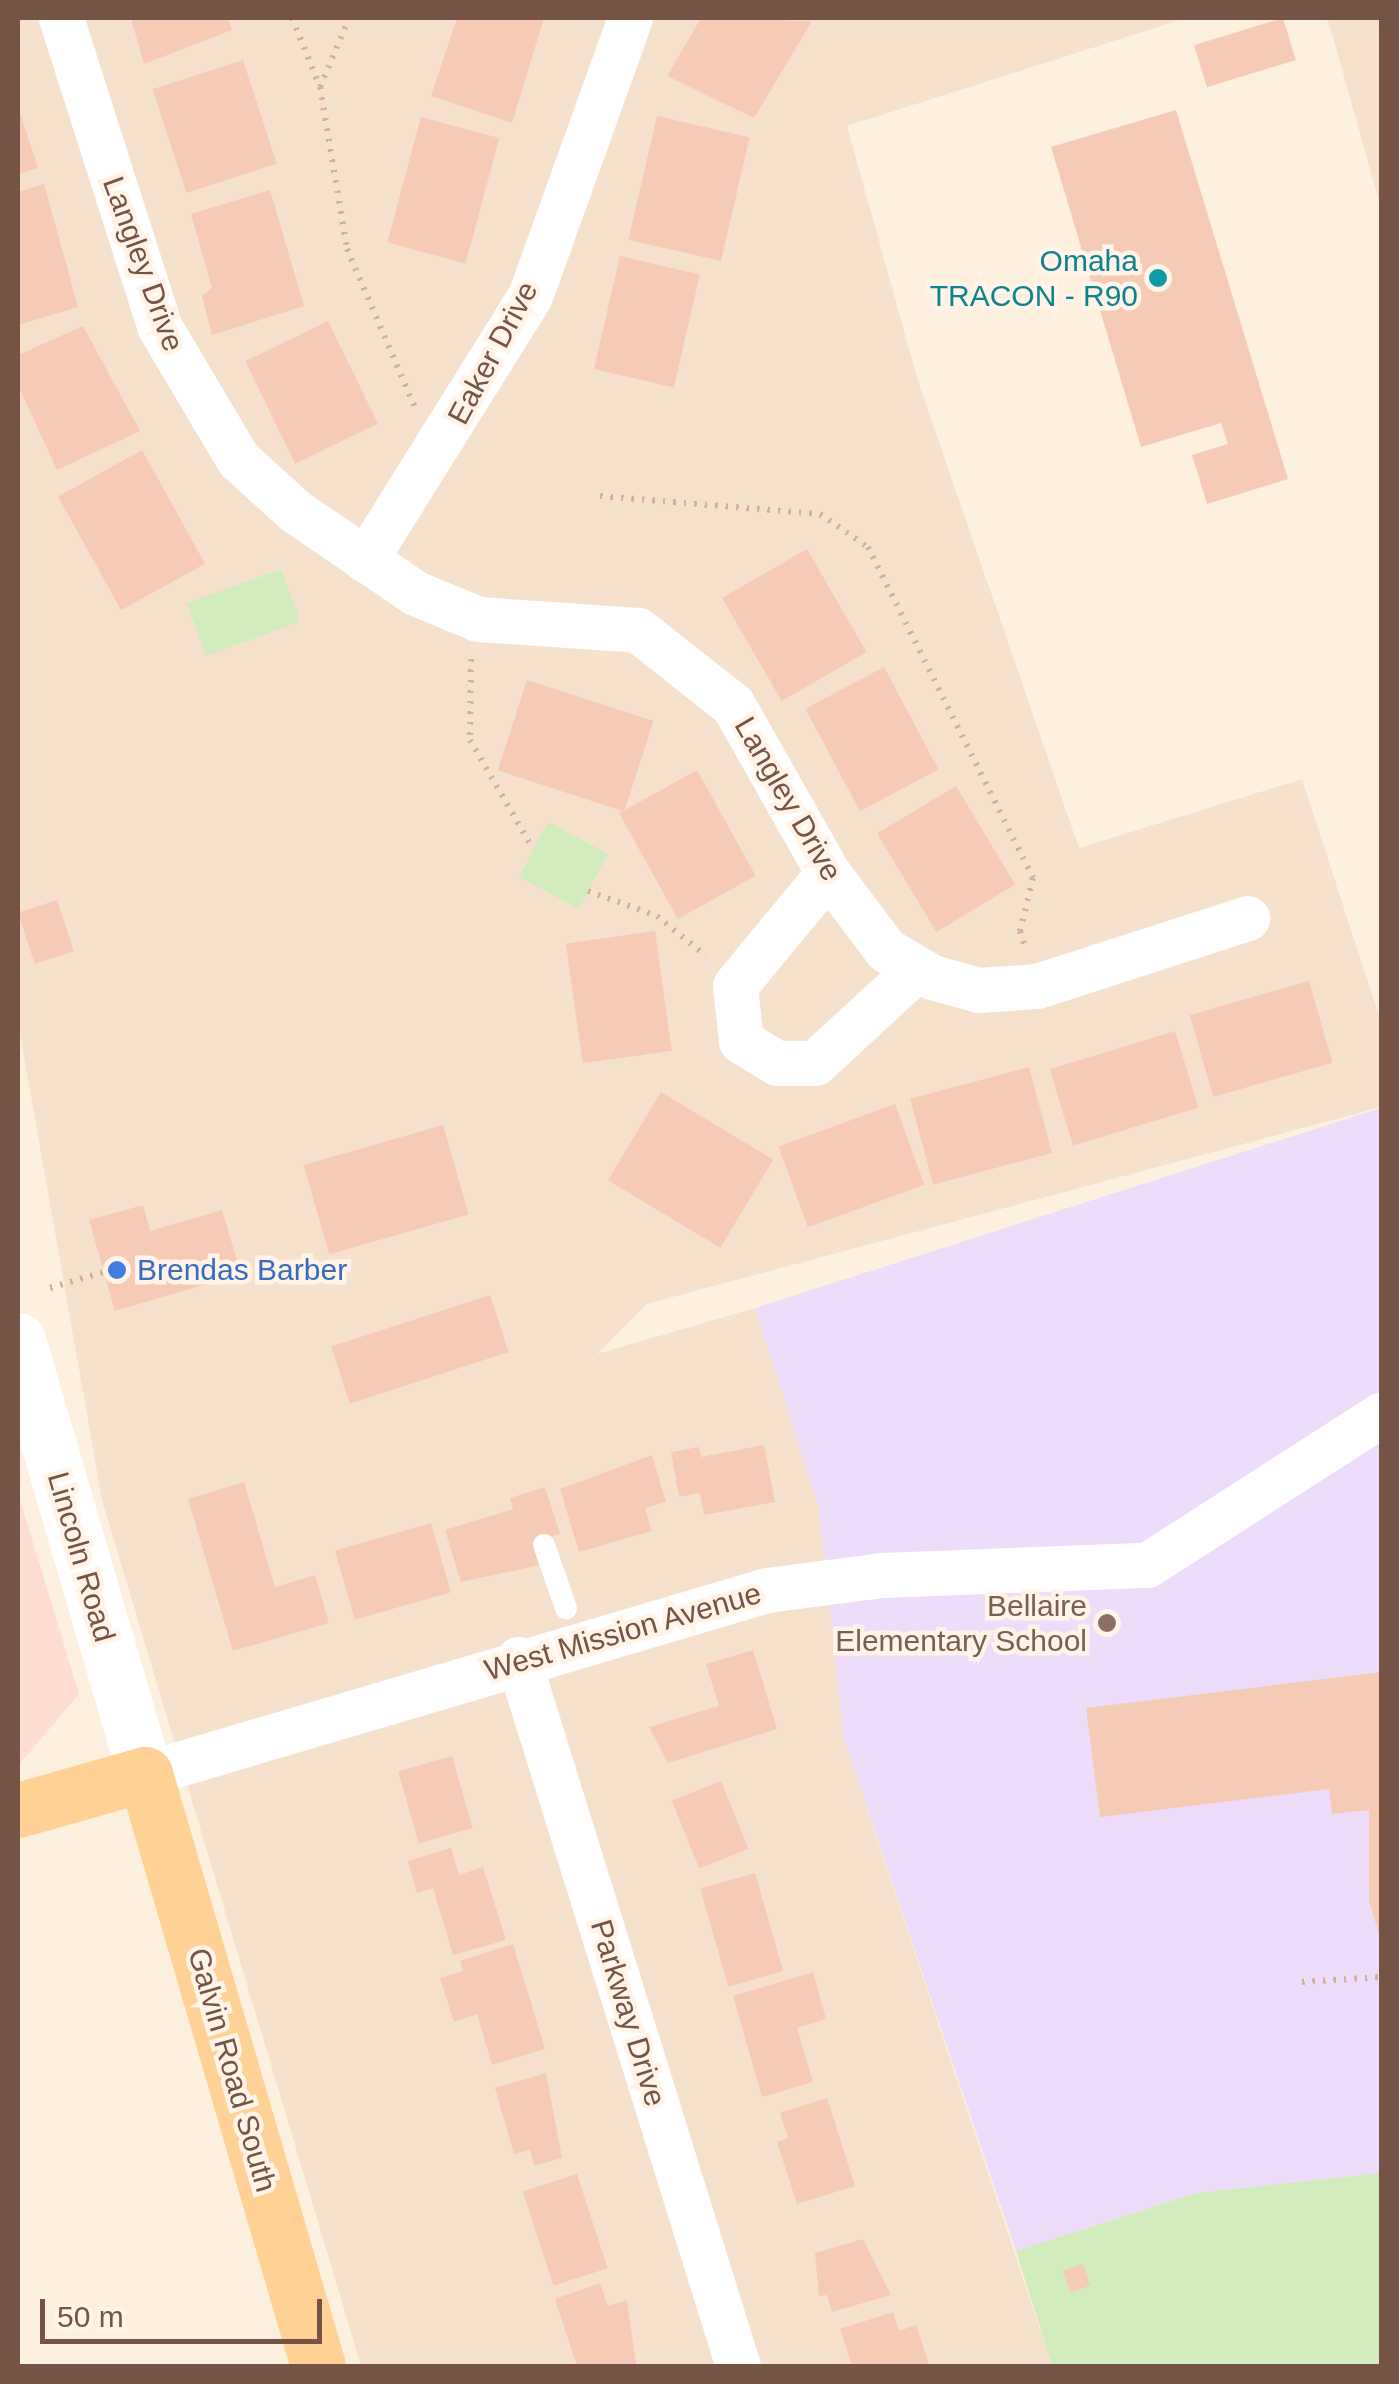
<!DOCTYPE html>
<html>
<head>
<meta charset="utf-8">
<style>
	body { margin:0 }
	#map { position:relative; width:1399px; height:2384px; overflow:hidden; background:#fef0df; font-family:Arial,sans-serif }
	div>[style] { position:absolute }
	.residential>* { inset:0; background:#f6e1cd }
	.commercial>* { inset:0; background:#ffddd2 }
	.education>* { inset:0; background:#eddcfa }
	.green>* { inset:0; background:#d3ecbd; transform-origin:0 0 }
	.building>* { inset:0; background:#f5cbb5; transform-origin:0 0 }
	.path>* { height:6px; margin-top:-3px; transform-origin:0; background:repeating-linear-gradient(90deg,#d9ae99 0 2.5px,transparent 0 10.5px) }
	.lane>* { height:22px; margin:-11px; padding:0 11px; transform-origin:11px; border-radius:11px; background:#fff }
	.street>* { height:45px; margin:-22.5px; padding:0 22.5px; transform-origin:22.5px; border-radius:22.5px; background:#fff }
	.secondary>* { height:55px; margin:-27.5px; padding:0 27.5px; transform-origin:27.5px; border-radius:27.5px; background:#fff }
	.primary>* { height:55px; margin:-27.5px; padding:0 27.5px; transform-origin:27.5px; border-radius:27.5px; background:#ffd195 }
	.dots>* { width:28px; height:28px; translate:-50% -50%; box-sizing:border-box; border:5px solid #fff4e7; border-radius:50% }
	span { translate:-50% -50%; white-space:nowrap; text-align:center; line-height:1.15; -webkit-text-stroke:9px #fff4e7; paint-order:stroke }
	.culture-label { font-size:30px; color:#0d838f }
	.right { translate:-100% -50%; text-align:right }
	.street-label { font-size:30px; color:#765445 }
	.shop-label { font-size:30px; color:#366cbe }
	.left { translate:0 -50%; text-align:left }
	.education-label { font-size:30px; color:#785e54 }
	.frame { position:absolute; inset:0; border:20px solid #765445; pointer-events:none }
	.scale { position:absolute; left:40px; top:2299px; width:282px; height:45px; box-sizing:border-box; border:5px solid #765445; border-top:0; padding-left:12px; font-size:30px; line-height:35px; white-space:nowrap; color:#765445; -webkit-text-stroke:8px #fff4e7; paint-order:stroke }
</style>
</head>
<body>
<div id="map">
	<div class="residential">
		<i style="clip-path:polygon(18px 18px,1186px 18px,847px 126px,918px 381px,1079px 848px,1302px 779px,1381px 1022px,1381px 1107px,647px 1304px,597px 1354px,755px 1308px,819px 1508px,844px 1739px,1052px 2366px,361px 2366px,102px 1500px,18px 1022px)"></i>
		<i style="clip-path:polygon(1327px 18px,1381px 18px,1381px 209px,1331px 30px)"></i>
	</div>
	<div class="commercial">
		<i style="clip-path:polygon(18px 1493px,79px 1694px,18px 1766px)"></i>
	</div>
	<div class="education">
		<i style="clip-path:polygon(1381px 1108px,1381px 2173px,1196px 2193px,1016px 2251px,844px 1739px,819px 1508px,755px 1308px)"></i>
	</div>
	<div class="green">
		<i style="left:281px;top:569px;width:56px;height:100px;rotate:70deg"></i>
		<i style="left:548px;top:822px;width:68px;height:62px;rotate:28deg"></i>
		<i style="clip-path:polygon(1381px 2173px,1381px 2366px,1052px 2366px,1016px 2251px,1196px 2193px)"></i>
	</div>
	<div class="building">
		<i style="clip-path:polygon(131px 18px,228px 18px,232px 30px,144px 64px)"></i>
		<i style="clip-path:polygon(457px 18px,544px 18px,512px 123px,431px 96px)"></i>
		<i style="clip-path:polygon(701px 18px,812px 21px,754px 118px,667px 76px)"></i>
		<i style="left:1283px;top:18px;width:44px;height:93px;rotate:73deg"></i>
		<i style="left:243px;top:60px;width:109px;height:95px;rotate:72deg"></i>
		<i style="clip-path:polygon(18px 107px,38px 168px,18px 174px)"></i>
		<i style="clip-path:polygon(1176px 110px,1288px 479px,1207px 504px,1192px 455px,1228px 444px,1221px 423px,1141px 447px,1051px 147px)"></i>
		<i style="left:657px;top:116px;width:95px;height:127px;rotate:13deg"></i>
		<i style="left:421px;top:117px;width:81px;height:130px;rotate:15deg"></i>
		<i style="clip-path:polygon(44px 184px,78px 307px,18px 325px,18px 192px)"></i>
		<i style="clip-path:polygon(270px 190px,304px 306px,212px 335px,202px 296px,212px 288px,191px 214px)"></i>
		<i style="left:620px;top:256px;width:82px;height:116px;rotate:13deg"></i>
		<i style="left:328px;top:321px;width:114px;height:92px;rotate:64deg"></i>
		<i style="clip-path:polygon(83px 326px,140px 431px,57px 470px,18px 385px,18px 355px)"></i>
		<i style="left:142px;top:450px;width:130px;height:96px;rotate:61deg"></i>
		<i style="left:807px;top:549px;width:119px;height:98px;rotate:60deg"></i>
		<i style="left:884px;top:667px;width:116px;height:89px;rotate:62deg"></i>
		<i style="left:527px;top:680px;width:133px;height:95px;rotate:18deg"></i>
		<i style="left:697px;top:770px;width:121px;height:89px;rotate:61deg"></i>
		<i style="left:956px;top:786px;width:115px;height:92px;rotate:59deg"></i>
		<i style="left:57px;top:900px;width:54px;height:41px;rotate:72deg"></i>
		<i style="left:655px;top:931px;width:121px;height:90px;rotate:82deg"></i>
		<i style="left:1309px;top:981px;width:85px;height:124px;rotate:74deg"></i>
		<i style="left:1175px;top:1031px;width:80px;height:131px;rotate:73deg"></i>
		<i style="left:1029px;top:1067px;width:89px;height:123px;rotate:75deg"></i>
		<i style="left:661px;top:1092px;width:131px;height:103px;rotate:31deg"></i>
		<i style="left:895px;top:1104px;width:86px;height:124px;rotate:70deg"></i>
		<i style="left:443px;top:1125px;width:93px;height:145px;rotate:74deg"></i>
		<i style="clip-path:polygon(143px 1205px,150px 1231px,222px 1210px,241px 1274px,115px 1311px,89px 1220px)"></i>
		<i style="left:490px;top:1295px;width:60px;height:167px;rotate:72deg"></i>
		<i style="clip-path:polygon(764px 1445px,775px 1502px,704px 1515px,700px 1493px,679px 1497px,671px 1452px,699px 1447px,701px 1457px)"></i>
		<i style="clip-path:polygon(652px 1455px,666px 1502px,645px 1508px,652px 1531px,579px 1552px,560px 1489px)"></i>
		<i style="clip-path:polygon(244px 1482px,275px 1587px,315px 1575px,329px 1623px,233px 1651px,188px 1499px)"></i>
		<i style="clip-path:polygon(545px 1487px,560px 1534px,533px 1542px,540px 1565px,461px 1582px,445px 1530px,513px 1509px,510px 1498px)"></i>
		<i style="left:431px;top:1523px;width:72px;height:100px;rotate:74deg"></i>
		<i style="clip-path:polygon(753px 1650px,777px 1729px,668px 1763px,649px 1727px,719px 1706px,706px 1664px)"></i>
		<i style="clip-path:polygon(1382px 1672px,1382px 1943px,1369px 1901px,1369px 1810px,1332px 1814px,1329px 1789px,1100px 1817px,1086px 1708px)"></i>
		<i style="left:452px;top:1756px;width:75px;height:56px;rotate:74deg"></i>
		<i style="left:721px;top:1781px;width:73px;height:53px;rotate:68deg"></i>
		<i style="clip-path:polygon(451px 1848px,459px 1875px,483px 1867px,506px 1940px,453px 1955px,433px 1888px,417px 1893px,408px 1861px)"></i>
		<i style="left:755px;top:1873px;width:102px;height:57px;rotate:74deg"></i>
		<i style="clip-path:polygon(513px 1944px,545px 2049px,492px 2065px,477px 2014px,454px 2022px,440px 1978px,463px 1971px,460px 1961px)"></i>
		<i style="clip-path:polygon(813px 1972px,826px 2019px,797px 2028px,813px 2082px,762px 2097px,733px 1996px)"></i>
		<i style="clip-path:polygon(546px 2073px,562px 2158px,534px 2166px,530px 2150px,514px 2154px,495px 2088px)"></i>
		<i style="clip-path:polygon(827px 2098px,855px 2186px,797px 2204px,777px 2142px,788px 2138px,780px 2113px)"></i>
		<i style="left:577px;top:2174px;width:99px;height:57px;rotate:72deg"></i>
		<i style="clip-path:polygon(863px 2239px,891px 2295px,832px 2312px,827px 2295px,819px 2296px,815px 2253px)"></i>
		<i style="left:1083px;top:2264px;width:23px;height:21px;rotate:72deg"></i>
		<i style="clip-path:polygon(600px 2283px,608px 2306px,627px 2300px,636px 2364px,577px 2366px,555px 2299px)"></i>
		<i style="clip-path:polygon(893px 2312px,899px 2331px,916px 2325px,929px 2364px,852px 2366px,840px 2329px)"></i>
	</div>
	<div class="path">
		<i style="left:292px;top:18px;width:74px;rotate:67.9deg"></i>
		<i style="left:320px;top:87px;width:75px;rotate:-67.2deg"></i>
		<i style="left:320px;top:87px;width:164px;rotate:80.5deg"></i>
		<i style="left:347px;top:249px;width:173px;rotate:66.8deg"></i>
		<i style="left:600px;top:496px;width:221px;rotate:4.7deg"></i>
		<i style="left:820px;top:514px;width:58px;rotate:34.5deg"></i>
		<i style="left:868px;top:547px;width:370px;rotate:63.5deg"></i>
		<i style="left:1033px;top:878px;width:55px;rotate:103.8deg"></i>
		<i style="left:1020px;top:931px;width:17px;rotate:73deg"></i>
		<i style="left:471px;top:659px;width:81px;rotate:90.7deg"></i>
		<i style="left:470px;top:740px;width:126px;rotate:60deg"></i>
		<i style="left:588px;top:891px;width:73px;rotate:19.9deg"></i>
		<i style="left:657px;top:916px;width:63px;rotate:39.2deg"></i>
		<i style="left:50px;top:1288px;width:56px;rotate:-16.5deg"></i>
		<i style="left:1302px;top:1982px;width:80px;rotate:-3.6deg"></i>
	</div>
	<div class="lane">
		<i style="left:544px;top:1545px;width:67px;rotate:70.8deg"></i>
	</div>
	<div class="street">
		<i style="left:61px;top:18px;width:323px;rotate:72.3deg"></i>
		<i style="left:159px;top:326px;width:155px;rotate:59.3deg"></i>
		<i style="left:238px;top:459px;width:77px;rotate:42.4deg"></i>
		<i style="left:295px;top:511px;width:145px;rotate:34.3deg"></i>
		<i style="left:415px;top:593px;width:68px;rotate:22.4deg"></i>
		<i style="left:478px;top:619px;width:160px;rotate:3.9deg"></i>
		<i style="left:638px;top:630px;width:121px;rotate:38.3deg"></i>
		<i style="left:733px;top:705px;width:193px;rotate:60.5deg"></i>
		<i style="left:828px;top:873px;width:96px;rotate:53deg"></i>
		<i style="left:886px;top:950px;width:53px;rotate:30.4deg"></i>
		<i style="left:932px;top:977px;width:49px;rotate:15.5deg"></i>
		<i style="left:979px;top:990px;width:58px;rotate:-3.9deg"></i>
		<i style="left:1037px;top:986px;width:221px;rotate:-17.9deg"></i>
		<i style="left:365px;top:560px;width:311px;rotate:-58deg"></i>
		<i style="left:530px;top:296px;width:295px;rotate:-70.2deg"></i>
		<i style="left:828px;top:873px;width:146px;rotate:129.5deg"></i>
		<i style="left:735px;top:986px;width:55px;rotate:83.8deg"></i>
		<i style="left:741px;top:1041px;width:42px;rotate:31.4deg"></i>
		<i style="left:777px;top:1063px;width:38px"></i>
		<i style="left:815px;top:1063px;width:139px;rotate:-42.7deg"></i>
		<i style="left:518px;top:1659px;width:740px;rotate:72.72deg"></i>
		<i style="left:145px;top:1774px;width:649px;rotate:-16.48deg"></i>
		<i style="left:767px;top:1590px;width:116px;rotate:-7.4deg"></i>
		<i style="left:882px;top:1575px;width:265px;rotate:-2.2deg"></i>
		<i style="left:1147px;top:1565px;width:279px;rotate:-32.7deg"></i>
	</div>
	<div class="secondary">
		<i style="left:18px;top:1340px;width:452px;rotate:73.7deg"></i>
	</div>
	<div class="primary">
		<i style="left:18px;top:1810px;width:132px;rotate:-15.8deg"></i>
		<i style="left:145px;top:1774px;width:617px;rotate:73.71deg"></i>
	</div>
	<div class="dots">
		<i style="left:1158px;top:278px;background:#0f9aa8"></i>
		<i style="left:117px;top:1270px;background:#3f7fe0"></i>
		<i style="left:1107px;top:1623px;background:#8d6e63"></i>
	</div>
	<div class="culture-label">
		<span class="right" style="left:1138px;top:278px">Omaha<br>TRACON - R90</span>
	</div>
	<div class="street-label">
		<span style="left:143px;top:264px;rotate:70deg">Langley Drive</span>
		<span style="left:493px;top:353px;rotate:-62deg">Eaker Drive</span>
		<span style="left:788px;top:799px;rotate:60deg">Langley Drive</span>
		<span style="left:81px;top:1557px;rotate:74deg">Lincoln Road</span>
		<span style="left:623px;top:1632px;rotate:-16deg">West Mission Avenue</span>
		<span style="left:628px;top:2013px;rotate:73deg">Parkway Drive</span>
		<span style="left:232px;top:2070px;rotate:74deg">Galvin Road South</span>
	</div>
	<div class="shop-label">
		<span class="left" style="left:137px;top:1270px">Brendas Barber</span>
	</div>
	<div class="education-label">
		<span class="right" style="left:1087px;top:1623px">Bellaire<br>Elementary School</span>
	</div>
	<div class="frame"></div>
	<div class="scale">50 m</div>
</div>
</body>
</html>
